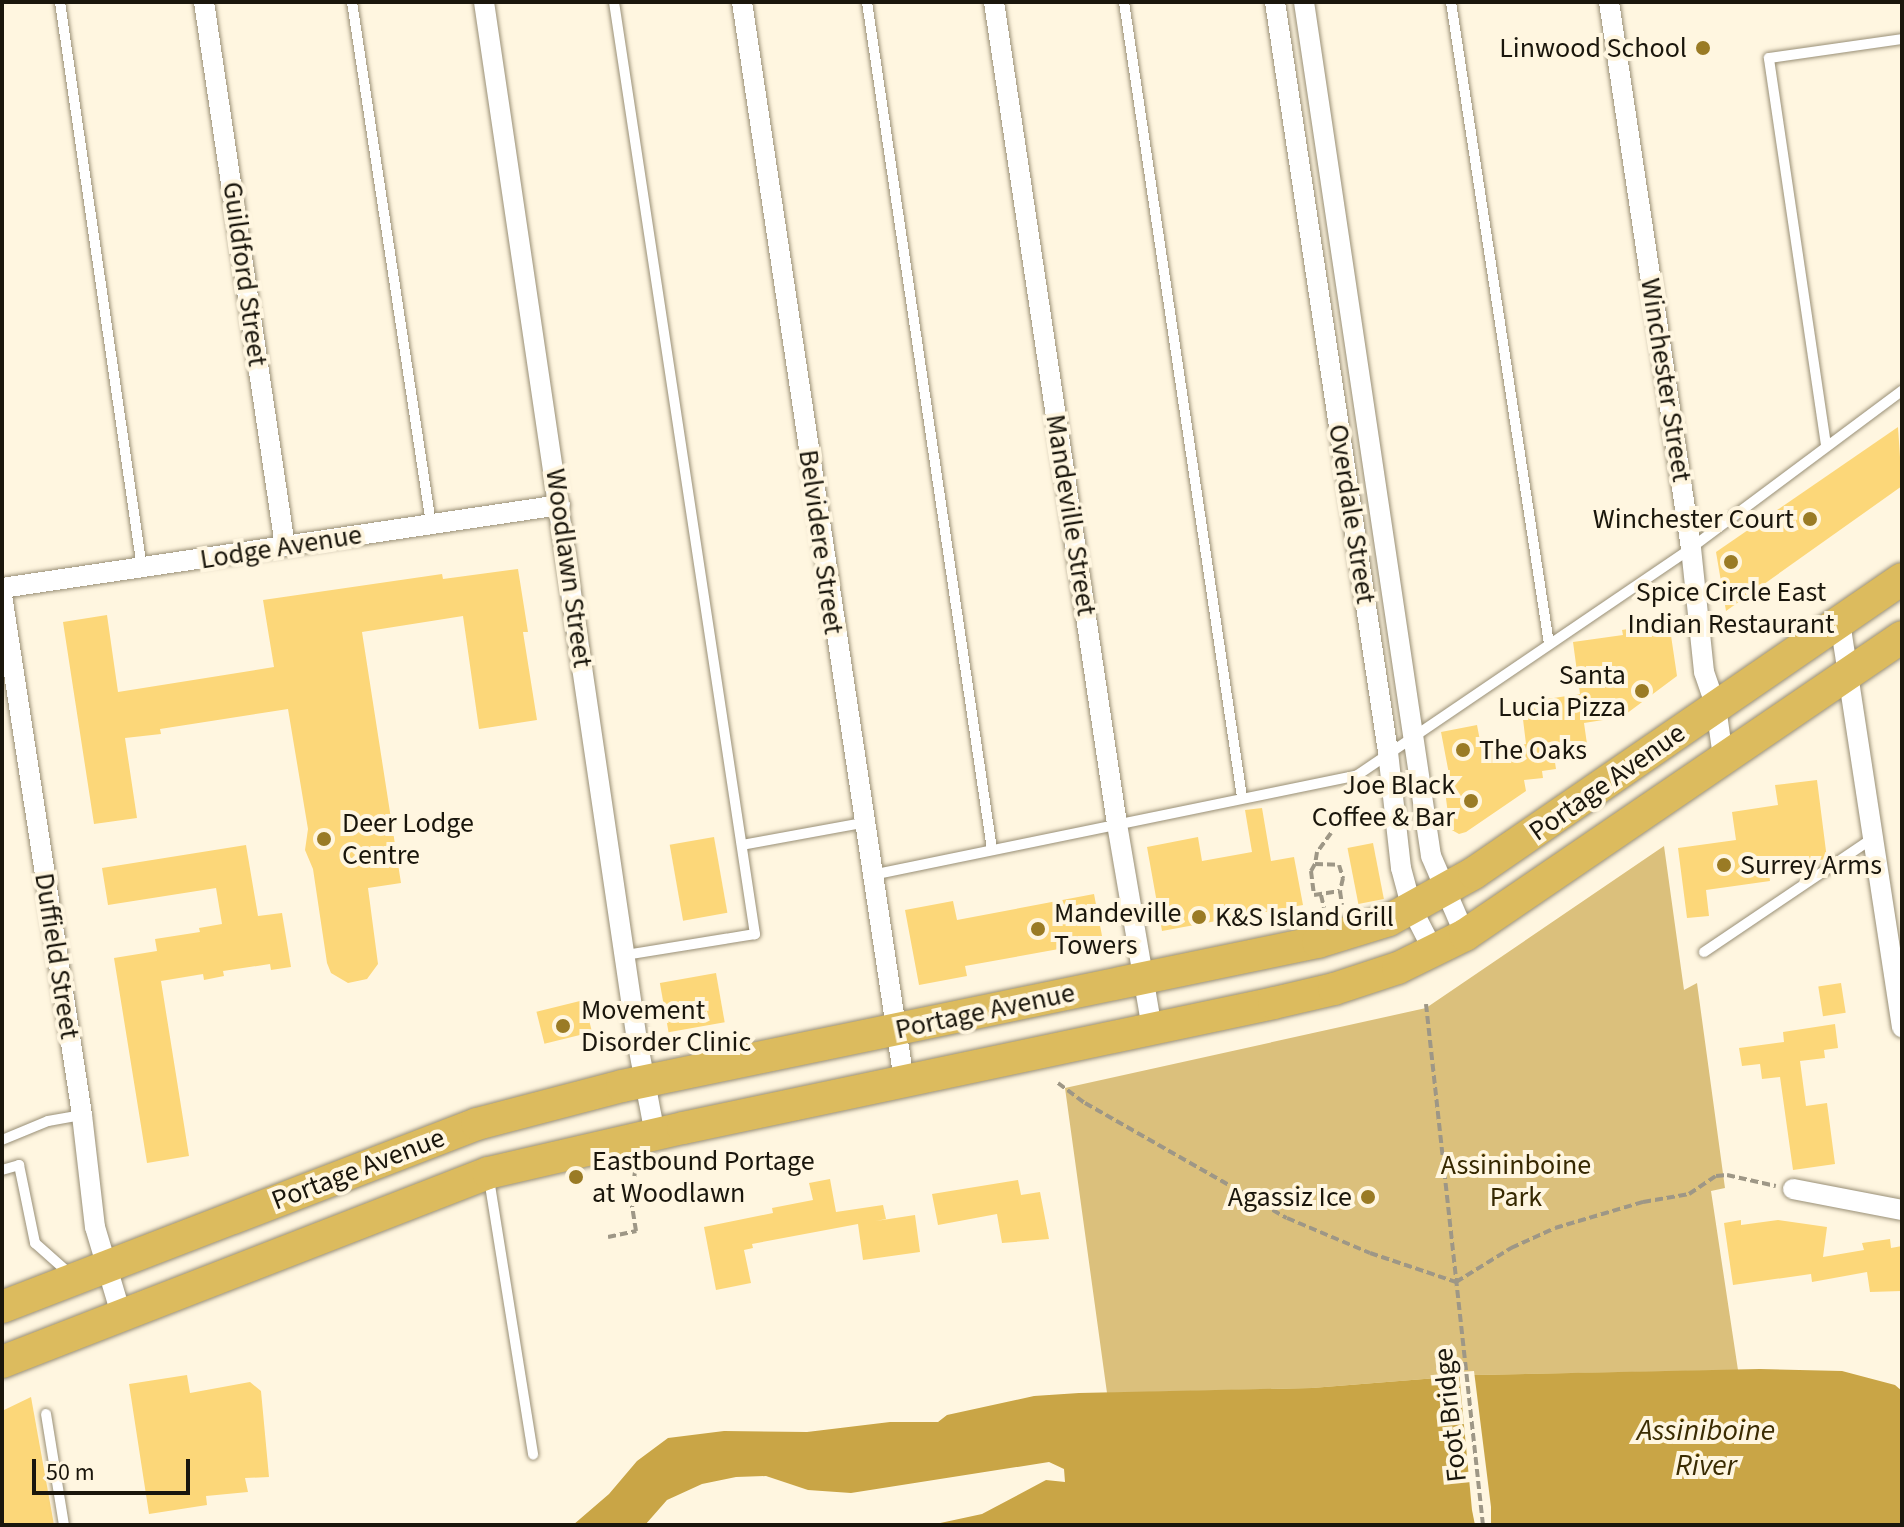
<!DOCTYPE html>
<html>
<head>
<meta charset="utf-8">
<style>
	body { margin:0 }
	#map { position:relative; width:1904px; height:1527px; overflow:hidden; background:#fff6e0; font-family:"Source Sans 3",sans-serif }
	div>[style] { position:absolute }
	.green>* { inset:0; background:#dbc07c }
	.water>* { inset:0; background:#c9a546 }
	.pier>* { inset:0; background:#fff6e0 }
	.building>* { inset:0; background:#fcd779; transform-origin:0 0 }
	.path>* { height:4px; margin-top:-2px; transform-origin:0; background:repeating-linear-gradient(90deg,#9e9786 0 8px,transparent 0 12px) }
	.roads { filter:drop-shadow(0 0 2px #998f76) drop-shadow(0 0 2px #998f76) }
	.service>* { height:10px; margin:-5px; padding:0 5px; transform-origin:5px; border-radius:5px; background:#fff }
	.minor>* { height:20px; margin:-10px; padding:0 10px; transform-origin:10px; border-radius:10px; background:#fff }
	.trunk>* { height:32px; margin:-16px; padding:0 16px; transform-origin:16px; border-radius:16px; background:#dcbb5e }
	.dots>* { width:22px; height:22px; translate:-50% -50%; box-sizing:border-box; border:4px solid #fff6e0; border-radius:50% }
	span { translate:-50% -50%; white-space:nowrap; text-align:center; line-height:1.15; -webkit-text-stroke:8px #fff6e0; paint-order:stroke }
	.poi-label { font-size:28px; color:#1a160c }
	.right { translate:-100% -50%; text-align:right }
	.left { translate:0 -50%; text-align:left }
	.street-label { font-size:28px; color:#1a160c }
	.park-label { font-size:28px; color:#362800 }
	.water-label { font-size:30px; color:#3b2c02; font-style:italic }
	.frame { position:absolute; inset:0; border:4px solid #1a160c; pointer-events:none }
	.scale { position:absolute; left:32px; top:1459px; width:158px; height:36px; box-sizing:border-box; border:4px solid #1a160c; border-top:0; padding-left:10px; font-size:24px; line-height:28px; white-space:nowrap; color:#1a160c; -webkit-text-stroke:6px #fff6e0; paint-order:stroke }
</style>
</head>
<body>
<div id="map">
	<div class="green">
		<i style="clip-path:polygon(1664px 846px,1684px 990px,1697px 983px,1725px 1188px,1711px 1191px,1738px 1370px,1474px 1375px,1312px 1388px,1107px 1393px,1065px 1088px,1426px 1008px)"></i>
	</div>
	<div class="water">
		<i style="clip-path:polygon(1760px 1369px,1842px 1371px,1895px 1385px,1902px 1391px,1902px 1525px,931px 1525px,982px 1514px,1046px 1480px,1065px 1482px,1064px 1469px,1049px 1462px,851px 1493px,808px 1490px,766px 1476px,736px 1477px,702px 1484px,667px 1500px,645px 1525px,573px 1525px,609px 1494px,637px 1461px,668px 1438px,724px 1431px,807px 1432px,890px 1422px,938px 1422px,947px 1415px,1034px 1396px,1079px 1393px,1312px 1388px,1474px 1375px)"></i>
	</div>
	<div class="pier">
		<i style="clip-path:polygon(1474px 1371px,1491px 1507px,1491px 1525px,1475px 1525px,1472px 1510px,1459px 1372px)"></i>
	</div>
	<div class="building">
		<i style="clip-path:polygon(1898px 427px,1902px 486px,1726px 611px,1716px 552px)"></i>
		<i style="clip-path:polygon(518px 569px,528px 632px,523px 632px,537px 720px,479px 729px,463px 616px,362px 632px,401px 883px,368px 888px,378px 964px,367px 979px,348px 983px,331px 973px,327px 963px,313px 869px,305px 850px,308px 829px,288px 709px,160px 729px,161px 734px,125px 738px,137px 818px,94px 824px,63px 622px,107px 615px,118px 692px,274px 667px,263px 600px,442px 574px,443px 579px)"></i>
		<i style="clip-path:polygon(1669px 622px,1677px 676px,1622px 717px,1584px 723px,1587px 744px,1553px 749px,1556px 769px,1542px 771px,1543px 778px,1524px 780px,1526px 791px,1466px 832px,1459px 834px,1450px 829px,1445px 791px,1452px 790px,1441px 732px,1477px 725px,1482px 751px,1526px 744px,1521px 703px,1580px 694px,1573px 642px,1623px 635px,1622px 630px)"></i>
		<i style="clip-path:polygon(1817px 780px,1827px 859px,1768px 867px,1770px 881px,1706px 890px,1709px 916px,1687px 918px,1678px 848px,1736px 840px,1732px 812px,1778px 805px,1775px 785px)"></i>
		<i style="clip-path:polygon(1262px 808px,1271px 861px,1294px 857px,1303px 905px,1162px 931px,1147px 847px,1198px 837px,1202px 861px,1252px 852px,1245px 810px)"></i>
		<i style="left:714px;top:837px;width:77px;height:45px;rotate:80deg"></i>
		<i style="left:1373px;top:843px;width:57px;height:26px;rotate:79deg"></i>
		<i style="clip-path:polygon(246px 845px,258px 916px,282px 913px,291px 967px,271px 970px,270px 964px,223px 971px,224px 976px,204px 980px,203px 974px,161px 981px,189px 1156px,147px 1163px,114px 958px,157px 951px,155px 939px,200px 932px,199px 928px,222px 924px,216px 888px,108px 905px,102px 868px)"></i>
		<i style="clip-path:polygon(1094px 894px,1103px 941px,965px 966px,967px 976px,919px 985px,905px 910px,953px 901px,957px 920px)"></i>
		<i style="left:716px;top:973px;width:50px;height:57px;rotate:80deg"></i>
		<i style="left:1841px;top:983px;width:30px;height:23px;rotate:81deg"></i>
		<i style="left:584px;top:1000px;width:33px;height:49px;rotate:76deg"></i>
		<i style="clip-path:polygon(1835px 1024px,1838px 1048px,1824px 1050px,1825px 1058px,1800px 1061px,1806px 1106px,1827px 1103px,1835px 1164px,1793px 1170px,1780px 1077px,1762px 1079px,1760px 1064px,1742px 1066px,1739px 1048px,1784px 1042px,1783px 1032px)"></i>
		<i style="clip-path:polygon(830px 1179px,836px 1212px,883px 1205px,886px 1219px,876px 1221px,915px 1215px,920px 1252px,863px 1260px,858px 1224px,752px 1244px,753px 1248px,744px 1250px,751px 1283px,716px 1290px,704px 1227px,773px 1213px,772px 1208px,813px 1200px,809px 1183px)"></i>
		<i style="clip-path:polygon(1018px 1180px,1021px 1195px,1040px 1192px,1049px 1239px,1002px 1243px,997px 1214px,938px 1225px,932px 1194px)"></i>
		<i style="clip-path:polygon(1741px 1220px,1741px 1225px,1778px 1220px,1827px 1227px,1823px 1257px,1864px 1250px,1862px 1243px,1890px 1239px,1891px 1248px,1902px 1246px,1902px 1291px,1870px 1292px,1867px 1272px,1812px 1282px,1811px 1274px,1733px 1285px,1724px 1223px)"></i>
		<i style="clip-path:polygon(187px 1375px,190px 1393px,250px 1382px,261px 1391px,269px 1477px,245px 1478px,248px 1492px,206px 1496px,207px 1505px,149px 1514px,129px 1384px)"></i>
		<i style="clip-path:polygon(31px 1397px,54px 1525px,2px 1525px,2px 1411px)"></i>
	</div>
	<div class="path">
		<i style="left:1331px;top:833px;width:24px;rotate:126deg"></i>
		<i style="left:1317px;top:852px;width:12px;rotate:99deg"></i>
		<i style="left:1315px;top:864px;width:24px;rotate:2deg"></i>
		<i style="left:1339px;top:865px;width:14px;rotate:73deg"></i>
		<i style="left:1343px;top:878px;width:13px;rotate:103deg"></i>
		<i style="left:1340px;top:891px;width:14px;rotate:82deg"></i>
		<i style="left:1315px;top:864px;width:8px;rotate:120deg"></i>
		<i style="left:1311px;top:871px;width:24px;rotate:83deg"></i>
		<i style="left:1314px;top:895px;width:26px;rotate:-9deg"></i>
		<i style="left:1321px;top:895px;width:13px;rotate:77deg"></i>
		<i style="left:1426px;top:1004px;width:524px;rotate:83.76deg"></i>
		<i style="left:1058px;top:1083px;width:34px;rotate:37deg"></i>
		<i style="left:1085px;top:1103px;width:232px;rotate:29.7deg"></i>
		<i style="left:1287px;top:1218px;width:90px;rotate:22.9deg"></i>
		<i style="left:1370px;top:1253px;width:91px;rotate:18.6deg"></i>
		<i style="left:608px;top:1237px;width:29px;rotate:-12deg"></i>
		<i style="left:636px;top:1231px;width:31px;rotate:-99deg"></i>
		<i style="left:631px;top:1200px;width:34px;rotate:-82deg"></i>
		<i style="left:1456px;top:1282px;width:65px;rotate:-31.7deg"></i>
		<i style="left:1511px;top:1248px;width:48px;rotate:-24.4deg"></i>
		<i style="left:1555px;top:1228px;width:92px;rotate:-16.5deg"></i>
		<i style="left:1643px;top:1202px;width:47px;rotate:-9.9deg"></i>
		<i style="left:1689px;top:1194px;width:32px;rotate:-34deg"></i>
		<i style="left:1716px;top:1176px;width:11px;rotate:-5deg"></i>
		<i style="left:1727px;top:1175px;width:50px;rotate:12.7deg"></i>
	</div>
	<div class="roads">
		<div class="service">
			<i style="left:60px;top:2px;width:572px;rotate:81.76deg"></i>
			<i style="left:352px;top:2px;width:528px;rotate:81.39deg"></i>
			<i style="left:614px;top:2px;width:943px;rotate:81.4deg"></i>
			<i style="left:755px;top:934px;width:132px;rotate:170.8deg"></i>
			<i style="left:867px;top:2px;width:857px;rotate:81.61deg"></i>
			<i style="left:1124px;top:2px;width:804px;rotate:81.56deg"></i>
			<i style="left:1451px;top:2px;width:649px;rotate:81.32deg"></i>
			<i style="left:1826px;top:445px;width:391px;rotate:-98.4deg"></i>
			<i style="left:1769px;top:58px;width:134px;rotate:-8.1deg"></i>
			<i style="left:742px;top:845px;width:122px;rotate:-10.4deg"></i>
			<i style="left:872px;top:875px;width:494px;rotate:-11.6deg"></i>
			<i style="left:1356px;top:776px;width:405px;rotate:-34.2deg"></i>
			<i style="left:1691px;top:548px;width:263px;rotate:-36.7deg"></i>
			<i style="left:1704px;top:952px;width:204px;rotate:-34deg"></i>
			<i style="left:2px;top:1140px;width:50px;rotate:-22.4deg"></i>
			<i style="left:48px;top:1121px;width:35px;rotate:-10deg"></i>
			<i style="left:2px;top:1170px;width:18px;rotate:-16deg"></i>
			<i style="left:19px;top:1165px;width:80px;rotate:78.4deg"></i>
			<i style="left:35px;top:1243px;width:47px;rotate:41.5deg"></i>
			<i style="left:489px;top:1179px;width:279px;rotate:80.9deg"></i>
			<i style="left:46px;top:1414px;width:112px;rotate:80.8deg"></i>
		</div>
		<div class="minor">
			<i style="left:204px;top:2px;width:550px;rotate:81.53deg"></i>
			<i style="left:484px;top:2px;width:1049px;rotate:81.62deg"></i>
			<i style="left:637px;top:1040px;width:96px;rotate:79.2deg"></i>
			<i style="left:742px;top:2px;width:1091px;rotate:81.46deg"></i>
			<i style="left:994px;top:2px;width:831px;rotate:81.49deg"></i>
			<i style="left:1117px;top:824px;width:207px;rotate:80.3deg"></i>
			<i style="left:1275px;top:2px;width:758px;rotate:81.43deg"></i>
			<i style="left:1388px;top:752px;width:117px;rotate:83.6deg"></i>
			<i style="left:1401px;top:868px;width:42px;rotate:75deg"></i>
			<i style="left:1412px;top:909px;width:48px;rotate:62.9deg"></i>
			<i style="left:1304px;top:2px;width:863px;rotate:81.54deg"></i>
			<i style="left:1431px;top:856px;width:86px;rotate:66.7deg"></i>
			<i style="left:1609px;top:2px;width:552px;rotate:81.46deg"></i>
			<i style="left:1691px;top:548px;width:125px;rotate:84deg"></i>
			<i style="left:1704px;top:672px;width:37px;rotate:71deg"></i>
			<i style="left:1716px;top:707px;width:50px;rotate:82deg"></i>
			<i style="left:2px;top:588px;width:564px;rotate:-8.46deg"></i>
			<i style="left:2px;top:595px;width:526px;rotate:81.25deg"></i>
			<i style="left:82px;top:1115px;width:113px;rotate:83.4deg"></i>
			<i style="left:95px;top:1227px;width:91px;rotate:73.4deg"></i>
			<i style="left:1840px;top:622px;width:410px;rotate:81.3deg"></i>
			<i style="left:1793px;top:1189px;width:111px;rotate:10.9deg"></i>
		</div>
		<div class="trunk">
			<i style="left:2px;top:1307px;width:509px;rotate:-21.07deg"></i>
			<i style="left:477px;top:1124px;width:150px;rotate:-14.7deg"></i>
			<i style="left:622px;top:1086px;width:711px;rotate:-11.69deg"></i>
			<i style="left:1318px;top:942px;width:74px;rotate:-17.2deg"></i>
			<i style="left:1389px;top:920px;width:97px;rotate:-28.9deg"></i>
			<i style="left:1474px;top:873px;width:519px;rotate:-34.49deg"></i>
			<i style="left:2px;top:1362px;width:521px;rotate:-21.25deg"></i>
			<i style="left:488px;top:1173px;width:200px;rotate:-13deg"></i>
			<i style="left:683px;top:1128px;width:604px;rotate:-11.94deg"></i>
			<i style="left:1274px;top:1003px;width:62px;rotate:-13.1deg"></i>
			<i style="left:1334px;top:989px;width:67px;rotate:-18.2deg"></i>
			<i style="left:1398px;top:968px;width:75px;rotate:-26.2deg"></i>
			<i style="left:1465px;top:935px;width:529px;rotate:-34.29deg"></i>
		</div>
	</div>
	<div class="dots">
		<i style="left:1703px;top:48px;background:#9a7b25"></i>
		<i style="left:1810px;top:519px;background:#9a7b25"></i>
		<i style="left:1731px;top:562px;background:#9a7b25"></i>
		<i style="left:1642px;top:691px;background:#9a7b25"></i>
		<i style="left:1463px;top:750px;background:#9a7b25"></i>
		<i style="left:1471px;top:801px;background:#9a7b25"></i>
		<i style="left:324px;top:839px;background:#9a7b25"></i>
		<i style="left:1724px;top:865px;background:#9a7b25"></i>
		<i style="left:1199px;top:917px;background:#9a7b25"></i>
		<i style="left:1038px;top:929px;background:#9a7b25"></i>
		<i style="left:563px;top:1026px;background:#9a7b25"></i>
		<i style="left:576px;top:1177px;background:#9a7b25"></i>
		<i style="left:1368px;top:1197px;background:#9a7b25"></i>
	</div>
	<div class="poi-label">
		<span class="right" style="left:1687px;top:48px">Linwood School</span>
		<span class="right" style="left:1794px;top:519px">Winchester Court</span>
		<span style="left:1731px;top:608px">Spice Circle East<br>Indian Restaurant</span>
		<span class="right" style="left:1626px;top:691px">Santa<br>Lucia Pizza</span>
		<span class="left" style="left:1479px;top:750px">The Oaks</span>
		<span class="right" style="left:1455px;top:801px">Joe Black<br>Coffee &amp; Bar</span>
		<span class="left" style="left:342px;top:839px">Deer Lodge<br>Centre</span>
		<span class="left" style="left:1740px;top:865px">Surrey Arms</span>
		<span class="left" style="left:1054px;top:929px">Mandeville<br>Towers</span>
		<span class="left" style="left:1215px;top:917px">K&amp;S Island Grill</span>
		<span class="left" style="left:581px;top:1026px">Movement<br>Disorder Clinic</span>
		<span class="left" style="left:592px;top:1177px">Eastbound Portage<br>at Woodlawn</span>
		<span class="right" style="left:1352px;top:1197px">Agassiz Ice</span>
	</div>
	<div class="street-label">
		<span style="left:245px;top:274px;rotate:82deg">Guildford Street</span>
		<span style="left:1666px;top:380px;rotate:81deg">Winchester Street</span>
		<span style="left:1352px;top:514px;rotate:81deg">Overdale Street</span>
		<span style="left:1071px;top:515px;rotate:81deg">Mandeville Street</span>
		<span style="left:821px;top:542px;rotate:82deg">Belvidere Street</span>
		<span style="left:281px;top:547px;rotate:-9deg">Lodge Avenue</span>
		<span style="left:569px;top:568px;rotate:82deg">Woodlawn Street</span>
		<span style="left:1607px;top:782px;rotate:-35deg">Portage Avenue</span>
		<span style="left:57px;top:956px;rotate:81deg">Duffield Street</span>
		<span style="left:985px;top:1011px;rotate:-12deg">Portage Avenue</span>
		<span style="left:358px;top:1169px;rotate:-21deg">Portage Avenue</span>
		<span style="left:1450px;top:1415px;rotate:-96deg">Foot Bridge</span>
	</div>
	<div class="park-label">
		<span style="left:1516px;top:1181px">Assininboine<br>Park</span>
	</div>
	<div class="water-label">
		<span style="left:1706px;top:1448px">Assiniboine<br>River</span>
	</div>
	<div class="frame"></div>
	<div class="scale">50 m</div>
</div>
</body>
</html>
